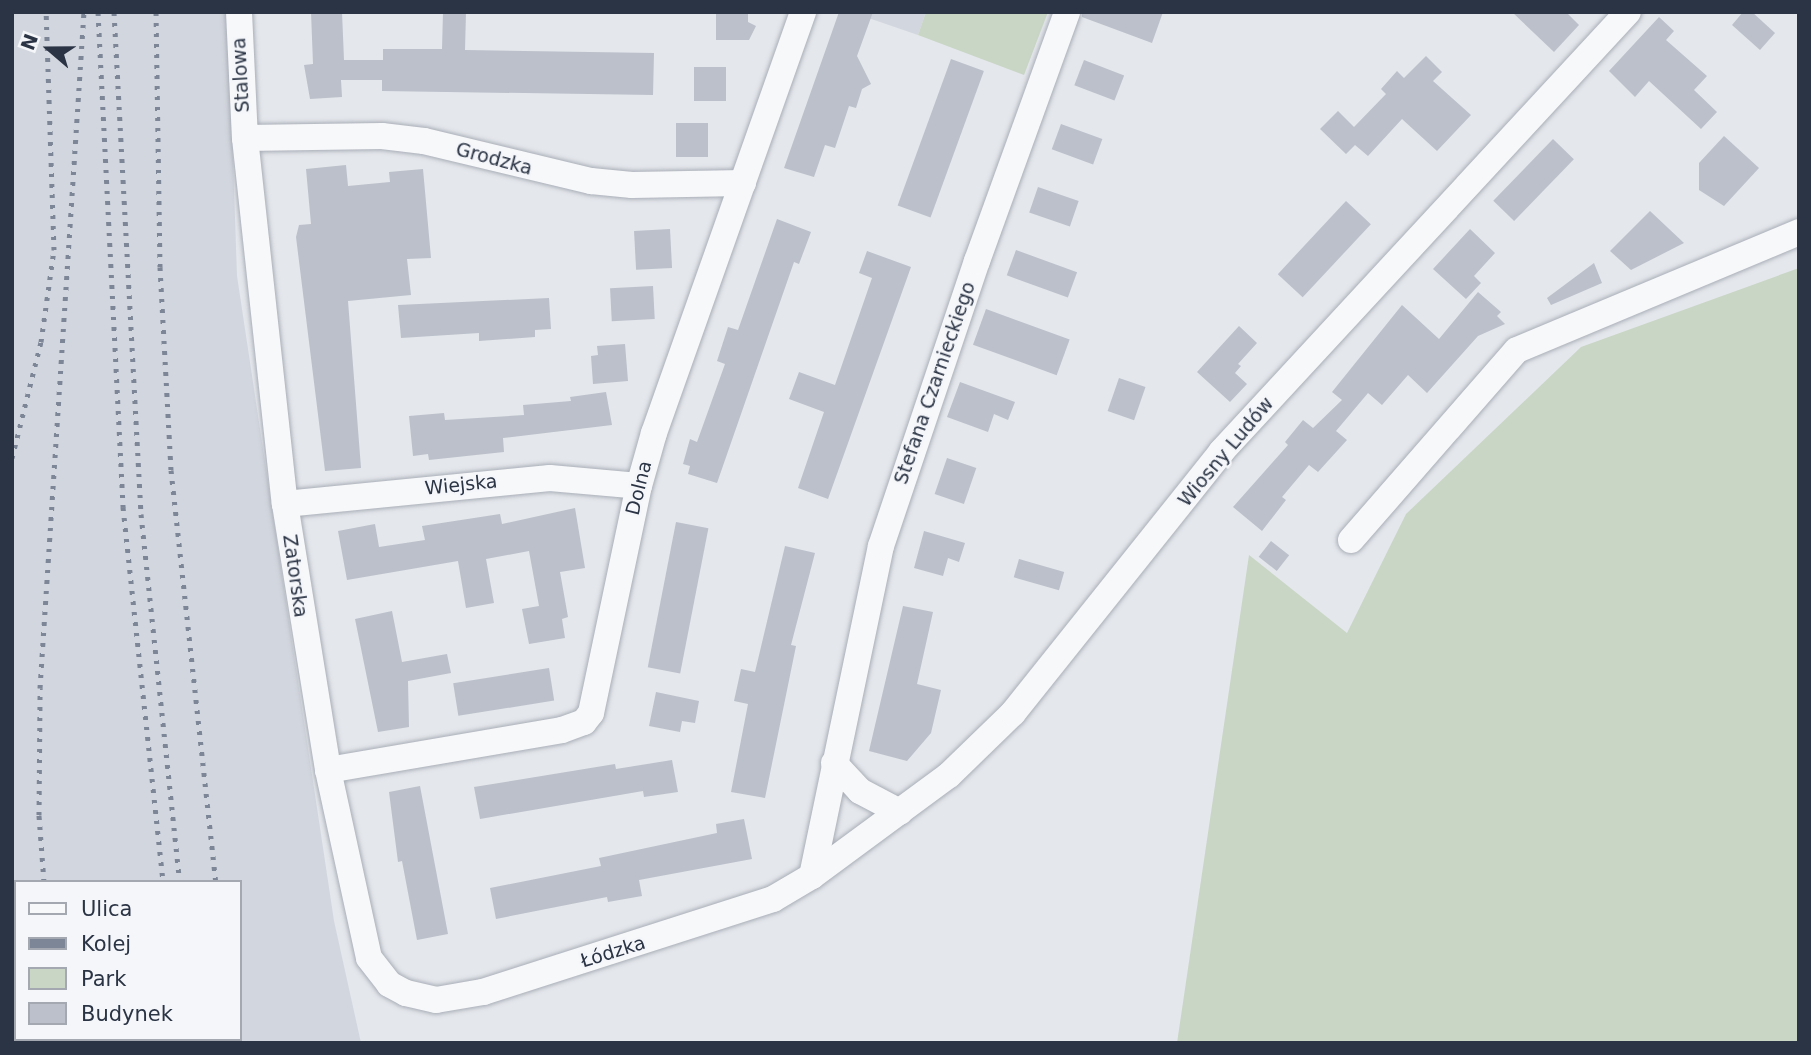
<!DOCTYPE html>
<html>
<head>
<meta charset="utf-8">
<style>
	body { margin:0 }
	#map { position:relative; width:1811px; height:1055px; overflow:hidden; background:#e4e7ec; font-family:"DejaVu Sans",sans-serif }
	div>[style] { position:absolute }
	.built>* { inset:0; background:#d2d6de }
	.green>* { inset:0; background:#c9d6c5 }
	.building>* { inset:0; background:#bbc0ca; transform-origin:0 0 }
	.roads { filter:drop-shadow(0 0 2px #a9aeb7) drop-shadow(0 0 2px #a9aeb7) }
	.minor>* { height:26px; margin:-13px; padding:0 13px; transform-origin:13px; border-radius:13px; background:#f7f8fa }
	.rail>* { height:5px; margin-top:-2.5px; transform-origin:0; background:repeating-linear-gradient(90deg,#7d8696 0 3.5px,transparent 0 10.5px) }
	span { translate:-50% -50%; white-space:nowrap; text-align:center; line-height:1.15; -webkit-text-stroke:5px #f4f6f9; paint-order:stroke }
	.street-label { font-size:19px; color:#2b3445 }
	.frame { position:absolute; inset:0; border:14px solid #2b3445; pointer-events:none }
	.legend { position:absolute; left:14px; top:880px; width:228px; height:161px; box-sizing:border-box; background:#f4f6f9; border:2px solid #a4a8b1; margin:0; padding:9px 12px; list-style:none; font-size:21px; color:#2b3445 }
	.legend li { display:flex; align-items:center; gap:14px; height:35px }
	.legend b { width:35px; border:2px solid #a4a8b1 }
	.north { position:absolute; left:14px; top:14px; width:70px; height:70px; -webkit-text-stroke:5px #f4f6f9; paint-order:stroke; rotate:290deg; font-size:19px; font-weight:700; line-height:28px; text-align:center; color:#2b3445 }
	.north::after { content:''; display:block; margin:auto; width:24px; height:32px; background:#2b3445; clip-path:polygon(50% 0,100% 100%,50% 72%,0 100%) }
</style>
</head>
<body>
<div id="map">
	<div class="built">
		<i style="clip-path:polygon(evenodd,12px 12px,228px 12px,237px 276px,334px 921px,361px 1043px,12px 1043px,12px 12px,16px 882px,240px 882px,240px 1039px,16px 1039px,16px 882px)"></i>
		<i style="clip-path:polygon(851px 12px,926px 12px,918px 35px)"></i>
	</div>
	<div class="green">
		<i style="clip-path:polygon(926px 12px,1048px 12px,1024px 75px,918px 35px)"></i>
		<i style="clip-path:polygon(1799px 268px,1799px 1043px,1177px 1043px,1249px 555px,1347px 633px,1406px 514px,1581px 347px)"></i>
	</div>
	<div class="building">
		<i style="clip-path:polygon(311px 12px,342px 12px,344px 60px,383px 60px,383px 49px,442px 49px,443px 12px,466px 12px,465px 50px,654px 53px,653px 95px,382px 91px,382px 80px,341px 80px,342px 97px,310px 99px,304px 65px,313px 64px)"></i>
		<i style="clip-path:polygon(716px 12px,748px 12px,748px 22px,756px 26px,749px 40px,716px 40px)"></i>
		<i style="clip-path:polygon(839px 12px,873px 12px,857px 56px,871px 84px,862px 89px,856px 108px,849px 106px,835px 148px,825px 145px,814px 177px,784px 168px)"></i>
		<i style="clip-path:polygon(1082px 12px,1163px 12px,1152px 43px,1082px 17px)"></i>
		<i style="clip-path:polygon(1512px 12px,1566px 12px,1579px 25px,1554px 52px)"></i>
		<i style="clip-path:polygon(1743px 12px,1752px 12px,1775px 33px,1760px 50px,1732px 25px)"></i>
		<i style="clip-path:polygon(1659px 17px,1674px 31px,1666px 40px,1707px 76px,1694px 90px,1717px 112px,1701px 129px,1649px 81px,1635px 97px,1609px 71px)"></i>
		<i style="clip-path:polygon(1426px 56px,1442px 72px,1433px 81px,1471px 115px,1437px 151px,1402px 119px,1368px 156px,1355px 145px,1346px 154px,1320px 129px,1338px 111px,1354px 127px,1386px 94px,1381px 89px,1397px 71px,1404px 78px)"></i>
		<i style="left:951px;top:59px;width:35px;height:156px;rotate:20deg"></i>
		<i style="left:1084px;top:60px;width:43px;height:27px;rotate:21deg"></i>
		<i style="left:694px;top:67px;width:32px;height:34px"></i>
		<i style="left:676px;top:123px;width:32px;height:34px"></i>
		<i style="left:1061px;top:124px;width:44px;height:27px;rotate:20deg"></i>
		<i style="clip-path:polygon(1724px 136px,1759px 168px,1724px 206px,1699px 190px,1699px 163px)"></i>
		<i style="left:1553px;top:139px;width:29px;height:86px;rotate:44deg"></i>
		<i style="clip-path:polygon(346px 165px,348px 186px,390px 182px,389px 172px,423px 169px,431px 258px,407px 259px,411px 295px,348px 301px,361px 468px,325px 471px,296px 237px,299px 225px,311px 224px,306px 169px)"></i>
		<i style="left:1038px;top:187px;width:43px;height:27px;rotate:19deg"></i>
		<i style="left:1346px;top:201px;width:34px;height:100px;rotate:43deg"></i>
		<i style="clip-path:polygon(1650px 211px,1684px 243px,1631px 270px,1610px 251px)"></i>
		<i style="clip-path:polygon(777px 219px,811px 232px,799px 264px,794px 262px,717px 483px,688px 474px,690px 466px,683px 464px,690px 439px,697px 442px,725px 364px,717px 361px,728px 327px,738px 330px)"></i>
		<i style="left:670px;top:229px;width:39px;height:36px;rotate:87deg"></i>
		<i style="clip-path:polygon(1470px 229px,1495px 253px,1474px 276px,1481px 283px,1466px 299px,1433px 269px)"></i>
		<i style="left:1016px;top:250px;width:65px;height:27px;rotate:20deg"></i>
		<i style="clip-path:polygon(867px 251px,911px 267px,828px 499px,798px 488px,824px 412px,789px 399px,799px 372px,835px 385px,872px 278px,859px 273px)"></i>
		<i style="clip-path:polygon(1594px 263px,1602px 283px,1551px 305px,1547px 298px)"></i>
		<i style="left:653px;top:286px;width:33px;height:43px;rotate:87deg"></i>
		<i style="clip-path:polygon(1478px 292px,1501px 312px,1497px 316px,1505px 324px,1478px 336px,1427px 393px,1408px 375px,1382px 405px,1368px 393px,1336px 431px,1347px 440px,1318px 472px,1309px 465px,1282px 497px,1286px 500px,1262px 531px,1233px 507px,1288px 445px,1285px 442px,1303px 420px,1313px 428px,1342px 400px,1332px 392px,1402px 305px,1439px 339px)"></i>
		<i style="clip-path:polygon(549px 298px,551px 329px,535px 330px,535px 337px,479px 341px,479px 333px,401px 338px,398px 305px)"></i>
		<i style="left:986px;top:309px;width:89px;height:38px;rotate:20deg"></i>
		<i style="clip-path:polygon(1239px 326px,1257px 343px,1238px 364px,1241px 366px,1235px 373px,1247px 384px,1230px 402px,1197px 372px)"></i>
		<i style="clip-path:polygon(625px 344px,628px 381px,593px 384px,591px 356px,598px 355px,597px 346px)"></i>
		<i style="left:1119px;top:378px;width:28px;height:35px;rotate:19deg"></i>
		<i style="clip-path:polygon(960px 382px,1015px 402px,1008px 420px,994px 414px,988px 432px,947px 417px)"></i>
		<i style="clip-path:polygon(606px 392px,612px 425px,503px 438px,504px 452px,429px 460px,428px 454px,413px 456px,409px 416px,444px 413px,445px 420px,524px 415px,523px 405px,571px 401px,570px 397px)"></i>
		<i style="left:947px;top:458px;width:31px;height:38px;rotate:19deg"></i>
		<i style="clip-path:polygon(575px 508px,585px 568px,560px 572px,568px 617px,562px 619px,565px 638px,529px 644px,522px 609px,539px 606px,529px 551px,486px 559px,494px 603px,466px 608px,458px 561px,347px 580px,338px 531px,375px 524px,379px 547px,425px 540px,422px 526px,500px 514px,502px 524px)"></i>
		<i style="left:676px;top:522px;width:33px;height:148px;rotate:11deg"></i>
		<i style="clip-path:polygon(924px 531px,965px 543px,959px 562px,948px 558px,943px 576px,914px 568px)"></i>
		<i style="left:1271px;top:541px;width:23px;height:20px;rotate:38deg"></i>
		<i style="clip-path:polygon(785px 546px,815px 553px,791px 645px,796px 646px,765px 798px,731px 792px,748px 704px,734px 701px,741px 669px,755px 672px)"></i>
		<i style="left:1019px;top:559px;width:47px;height:19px;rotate:16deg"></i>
		<i style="clip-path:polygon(903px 606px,933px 612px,917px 684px,941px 690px,931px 733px,907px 761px,869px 751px)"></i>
		<i style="clip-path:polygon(392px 611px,402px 662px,447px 654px,451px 673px,408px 681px,409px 727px,378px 732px,355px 619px)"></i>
		<i style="left:549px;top:668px;width:33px;height:97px;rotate:81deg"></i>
		<i style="clip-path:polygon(656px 692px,699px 701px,695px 723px,682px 721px,680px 732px,649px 726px)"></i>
		<i style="clip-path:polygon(672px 760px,678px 792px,644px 797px,643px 791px,480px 819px,474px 787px,615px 764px,616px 769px)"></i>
		<i style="clip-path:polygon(420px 786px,448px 934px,417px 940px,402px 861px,398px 862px,389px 792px)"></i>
		<i style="clip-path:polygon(744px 819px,752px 859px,639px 880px,642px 896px,608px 902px,607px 897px,496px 919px,490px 888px,601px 866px,599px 858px,717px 833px,716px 824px)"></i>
	</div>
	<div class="roads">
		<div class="minor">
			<i style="left:239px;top:12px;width:126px;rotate:87.3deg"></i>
			<i style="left:245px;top:138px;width:368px;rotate:83.8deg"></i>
			<i style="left:285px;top:504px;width:269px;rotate:80.8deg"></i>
			<i style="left:328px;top:770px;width:192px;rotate:77.7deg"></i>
			<i style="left:369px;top:958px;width:33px;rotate:52deg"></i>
			<i style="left:389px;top:984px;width:19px;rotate:28deg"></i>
			<i style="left:406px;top:993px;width:31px;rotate:13deg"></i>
			<i style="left:436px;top:1000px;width:48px;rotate:-9.7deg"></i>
			<i style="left:483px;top:992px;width:305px;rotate:-17.8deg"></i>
			<i style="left:773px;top:899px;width:45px;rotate:-30.5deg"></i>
			<i style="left:812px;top:876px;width:170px;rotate:-36.4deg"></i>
			<i style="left:949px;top:775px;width:89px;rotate:-44.1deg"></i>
			<i style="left:1013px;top:713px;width:334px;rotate:-51.4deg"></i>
			<i style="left:1221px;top:452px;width:599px;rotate:-47.23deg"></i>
			<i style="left:245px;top:138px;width:137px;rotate:-0.8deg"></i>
			<i style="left:382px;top:136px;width:42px;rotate:6.8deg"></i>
			<i style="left:424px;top:141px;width:172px;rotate:13.5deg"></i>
			<i style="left:591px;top:181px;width:41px;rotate:5.6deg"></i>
			<i style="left:632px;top:185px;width:111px;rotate:-1deg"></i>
			<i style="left:285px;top:504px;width:266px;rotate:-5.6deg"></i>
			<i style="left:550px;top:478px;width:89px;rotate:5.1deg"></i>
			<i style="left:1351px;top:540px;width:252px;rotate:-48.9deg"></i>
			<i style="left:1517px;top:350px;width:306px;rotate:-22.7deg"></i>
			<i style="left:834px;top:763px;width:38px;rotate:47deg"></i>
			<i style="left:860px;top:791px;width:45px;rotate:27.7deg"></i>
			<i style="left:328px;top:770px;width:237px;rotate:-9.7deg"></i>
			<i style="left:562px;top:730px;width:23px;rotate:-20deg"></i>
			<i style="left:584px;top:722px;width:11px;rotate:-52deg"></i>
			<i style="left:591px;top:713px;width:232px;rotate:-78.1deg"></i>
			<i style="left:639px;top:486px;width:55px;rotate:-74.2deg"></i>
			<i style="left:654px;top:433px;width:447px;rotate:-70.5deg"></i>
			<i style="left:812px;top:876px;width:337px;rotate:-78.2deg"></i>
			<i style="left:881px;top:546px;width:301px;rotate:-71.4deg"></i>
			<i style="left:977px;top:261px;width:265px;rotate:-70.1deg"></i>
		</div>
	</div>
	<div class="rail">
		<i style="left:98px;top:12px;width:496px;rotate:87.1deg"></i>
		<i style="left:123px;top:507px;width:377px;rotate:83.9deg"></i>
		<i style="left:114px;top:12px;width:503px;rotate:86.92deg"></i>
		<i style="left:141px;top:514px;width:370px;rotate:84deg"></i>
		<i style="left:156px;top:12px;width:255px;rotate:89.1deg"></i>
		<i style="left:160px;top:267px;width:203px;rotate:86.9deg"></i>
		<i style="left:171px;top:470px;width:414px;rotate:83.8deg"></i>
		<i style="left:12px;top:458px;width:120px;rotate:-76deg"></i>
		<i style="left:41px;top:342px;width:93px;rotate:-82deg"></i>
		<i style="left:54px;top:250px;width:238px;rotate:-91.9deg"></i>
		<i style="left:44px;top:882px;width:67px;rotate:-94.3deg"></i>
		<i style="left:39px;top:815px;width:127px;rotate:-89.5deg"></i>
		<i style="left:40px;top:688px;width:677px;rotate:-86.28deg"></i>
		<i style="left:61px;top:1039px;width:4px;rotate:90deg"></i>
		<i style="left:182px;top:1039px;width:4px;rotate:90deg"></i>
		<i style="left:199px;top:1039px;width:4px;rotate:90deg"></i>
		<i style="left:235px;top:1039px;width:4px;rotate:90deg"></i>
	</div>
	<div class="street-label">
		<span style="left:241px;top:75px;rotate:-93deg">Stalowa</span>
		<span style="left:494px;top:159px;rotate:15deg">Grodzka</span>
		<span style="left:935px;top:383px;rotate:-71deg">Stefana Czarnieckiego</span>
		<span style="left:1226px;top:452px;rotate:-50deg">Wiosny Ludów</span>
		<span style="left:461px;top:485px;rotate:-6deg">Wiejska</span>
		<span style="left:639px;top:488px;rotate:-76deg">Dolna</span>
		<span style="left:295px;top:576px;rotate:82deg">Zatorska</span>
		<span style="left:613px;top:952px;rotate:-17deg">Łódzka</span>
	</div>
	<div class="frame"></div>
	<ul class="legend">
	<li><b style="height:9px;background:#f7f8fa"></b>Ulica</li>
	<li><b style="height:9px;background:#7d8696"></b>Kolej</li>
	<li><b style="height:19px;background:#c9d6c5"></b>Park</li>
	<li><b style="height:19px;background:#bbc0ca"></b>Budynek</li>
	</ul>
	<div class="north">N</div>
</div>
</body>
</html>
